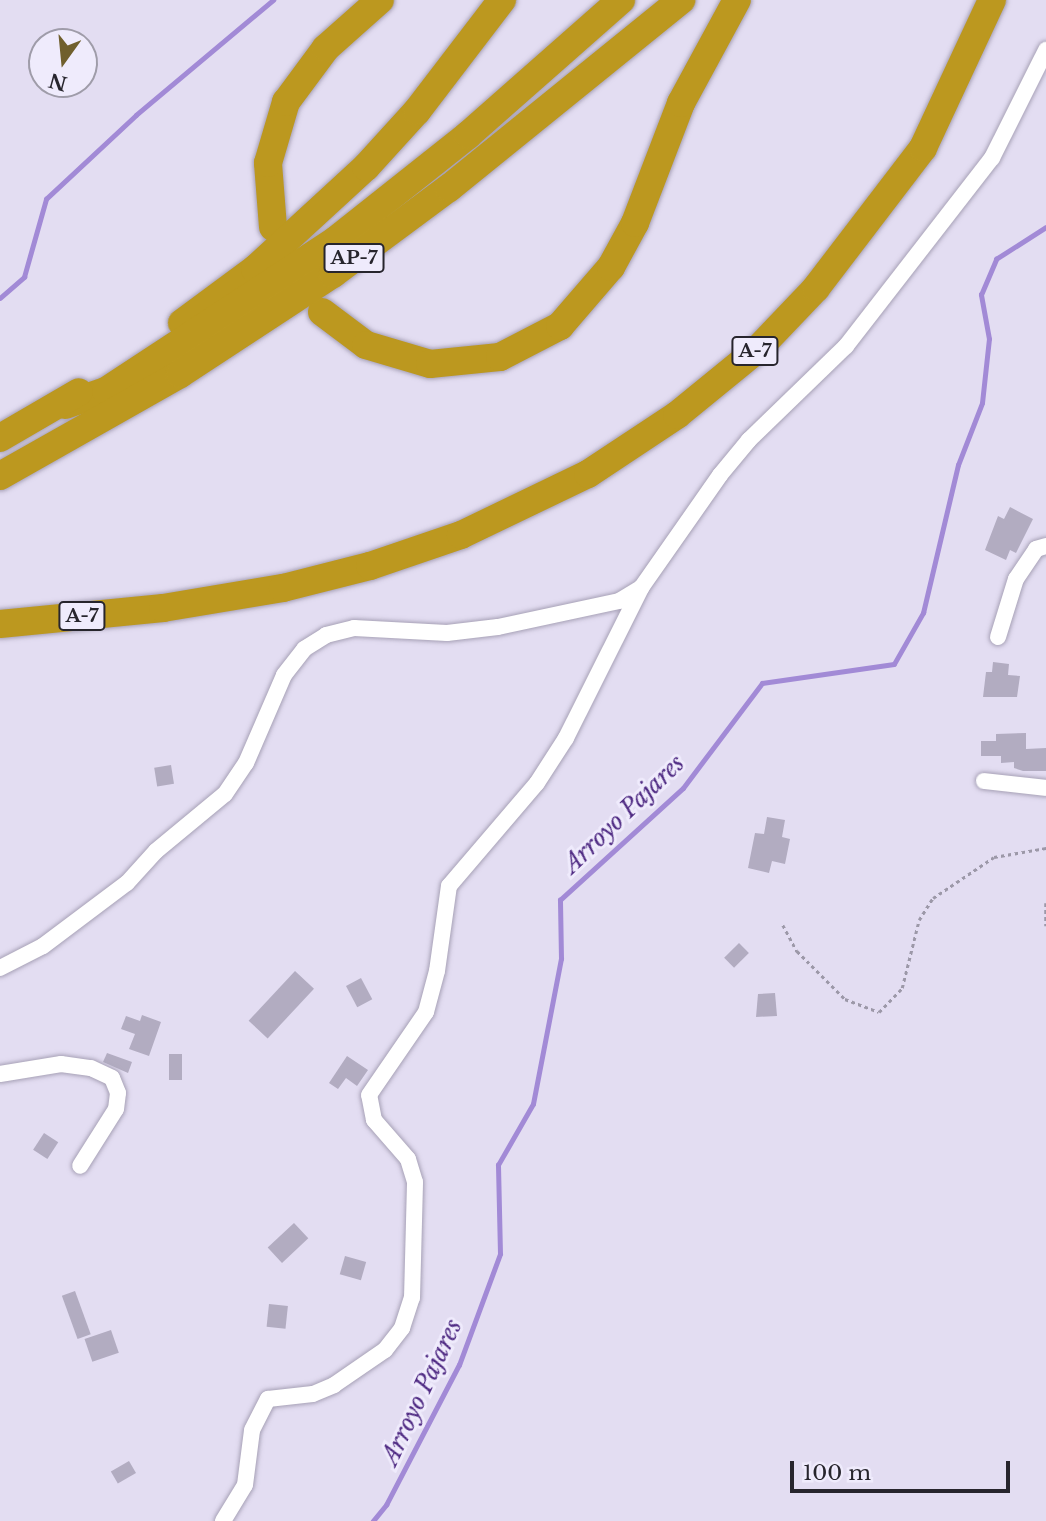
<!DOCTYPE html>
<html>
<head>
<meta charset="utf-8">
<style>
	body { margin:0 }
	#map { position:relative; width:1046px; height:1521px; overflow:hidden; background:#e3ddf2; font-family:"Libre Baskerville",serif }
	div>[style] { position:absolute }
	.stream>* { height:4.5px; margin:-2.25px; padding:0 2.25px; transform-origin:2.25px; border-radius:2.25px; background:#a28ad6 }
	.building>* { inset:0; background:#b2acc1; transform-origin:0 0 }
	.path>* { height:2.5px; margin-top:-1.25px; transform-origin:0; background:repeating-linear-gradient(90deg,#9c98a8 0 3.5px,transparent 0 7px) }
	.roads { filter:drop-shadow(0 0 2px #a7a1b6) drop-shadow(0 0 2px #a7a1b6) }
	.street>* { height:16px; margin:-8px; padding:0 8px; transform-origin:8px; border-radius:8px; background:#fff }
	.highway>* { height:28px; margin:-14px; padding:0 14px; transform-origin:14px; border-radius:14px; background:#bc981f }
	span { translate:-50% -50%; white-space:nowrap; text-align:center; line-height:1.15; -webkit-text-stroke:6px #efebfc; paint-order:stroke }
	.shield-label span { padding:2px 5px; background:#efebfc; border:2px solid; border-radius:5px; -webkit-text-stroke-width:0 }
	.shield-label { font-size:19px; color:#27252d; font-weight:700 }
	.water-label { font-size:23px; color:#4f2a83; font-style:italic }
	.north { position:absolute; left:28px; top:28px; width:70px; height:70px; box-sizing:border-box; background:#efebfc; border:2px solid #9f9ca9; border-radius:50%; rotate:195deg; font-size:19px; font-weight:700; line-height:28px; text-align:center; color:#27252d }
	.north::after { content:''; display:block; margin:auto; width:24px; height:32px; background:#705f2d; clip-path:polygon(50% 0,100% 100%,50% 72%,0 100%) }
	.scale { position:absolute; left:790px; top:1461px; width:220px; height:32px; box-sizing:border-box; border:4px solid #27252d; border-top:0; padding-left:9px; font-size:21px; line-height:24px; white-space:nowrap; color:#27252d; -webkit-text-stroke:5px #efebfc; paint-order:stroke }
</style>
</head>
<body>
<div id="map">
	<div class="stream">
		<i style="left:0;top:298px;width:32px;rotate:-41deg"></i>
		<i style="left:24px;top:277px;width:81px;rotate:-74.2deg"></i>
		<i style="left:46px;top:199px;width:123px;rotate:-43deg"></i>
		<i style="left:136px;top:115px;width:179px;rotate:-40deg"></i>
		<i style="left:373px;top:1521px;width:21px;rotate:-51deg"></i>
		<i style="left:386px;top:1505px;width:158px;rotate:-62.5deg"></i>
		<i style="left:459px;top:1365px;width:118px;rotate:-69.7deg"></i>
		<i style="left:500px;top:1254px;width:89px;rotate:-91.3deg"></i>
		<i style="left:498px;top:1165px;width:70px;rotate:-60.2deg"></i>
		<i style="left:533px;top:1104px;width:148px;rotate:-79.1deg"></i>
		<i style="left:561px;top:959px;width:59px;rotate:-91deg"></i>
		<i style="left:560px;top:900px;width:166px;rotate:-42.3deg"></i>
		<i style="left:683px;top:788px;width:131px;rotate:-53deg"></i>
		<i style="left:762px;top:683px;width:133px;rotate:-8.2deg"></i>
		<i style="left:894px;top:664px;width:59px;rotate:-60.4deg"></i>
		<i style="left:923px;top:613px;width:152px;rotate:-76.7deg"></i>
		<i style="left:958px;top:465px;width:66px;rotate:-68.8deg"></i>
		<i style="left:982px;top:403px;width:64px;rotate:-83.8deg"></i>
		<i style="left:989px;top:339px;width:45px;rotate:-100.3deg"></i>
		<i style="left:981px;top:295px;width:39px;rotate:-67deg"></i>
		<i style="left:996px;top:259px;width:59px;rotate:-32.6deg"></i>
	</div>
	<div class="building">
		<i style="clip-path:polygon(1010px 507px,1033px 519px,1016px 553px,1010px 550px,1006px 560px,985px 550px,998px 516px,1004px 519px)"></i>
		<i style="clip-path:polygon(993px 662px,1009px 664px,1008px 675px,1020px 676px,1017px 697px,983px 697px,986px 672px,992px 672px)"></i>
		<i style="clip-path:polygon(1026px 733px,1026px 749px,1046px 748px,1046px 771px,1023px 771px,1014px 768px,1014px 762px,1001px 763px,1001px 756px,981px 756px,981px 741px,996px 741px,996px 734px)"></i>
		<i style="left:171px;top:765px;width:19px;height:17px;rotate:81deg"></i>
		<i style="clip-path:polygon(767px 817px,785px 820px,782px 837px,790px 839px,785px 864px,772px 861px,769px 873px,748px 868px,755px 833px,764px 834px)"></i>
		<i style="left:739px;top:943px;width:14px;height:21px;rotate:45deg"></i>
		<i style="left:295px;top:971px;width:26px;height:68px;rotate:43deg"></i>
		<i style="left:361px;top:978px;width:24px;height:17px;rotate:62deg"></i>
		<i style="clip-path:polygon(775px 993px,777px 1016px,756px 1017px,758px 994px)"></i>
		<i style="clip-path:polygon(142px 1015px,161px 1022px,149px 1056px,129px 1049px,135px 1034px,121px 1029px,126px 1016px,140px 1021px)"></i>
		<i style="clip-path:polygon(107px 1053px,132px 1062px,128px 1073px,103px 1062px)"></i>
		<i style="left:169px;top:1054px;width:13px;height:26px"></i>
		<i style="clip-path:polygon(347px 1056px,368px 1070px,357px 1086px,346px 1078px,338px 1089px,329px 1083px)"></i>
		<i style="left:44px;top:1133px;width:17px;height:20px;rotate:33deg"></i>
		<i style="left:294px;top:1223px;width:21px;height:36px;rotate:47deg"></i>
		<i style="left:345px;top:1256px;width:22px;height:19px;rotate:16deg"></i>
		<i style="left:75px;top:1291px;width:46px;height:14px;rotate:70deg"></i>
		<i style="left:269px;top:1304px;width:19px;height:23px;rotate:6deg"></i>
		<i style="left:111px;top:1330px;width:24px;height:28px;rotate:71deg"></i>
		<i style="left:129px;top:1461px;width:14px;height:21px;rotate:60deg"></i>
	</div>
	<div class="path">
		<i style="left:1046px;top:903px;width:23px;rotate:90deg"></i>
		<i style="left:783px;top:925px;width:30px;rotate:62deg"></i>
		<i style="left:797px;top:951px;width:68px;rotate:45deg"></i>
		<i style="left:845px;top:999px;width:36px;rotate:21deg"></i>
		<i style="left:879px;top:1012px;width:33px;rotate:-46deg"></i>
		<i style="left:902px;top:988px;width:70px;rotate:-76deg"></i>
		<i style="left:919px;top:920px;width:26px;rotate:-58deg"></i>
		<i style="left:933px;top:898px;width:73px;rotate:-33.9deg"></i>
		<i style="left:994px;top:857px;width:53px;rotate:-9.8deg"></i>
	</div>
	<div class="roads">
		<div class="street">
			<i style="left:998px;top:637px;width:61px;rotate:-72.8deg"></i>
			<i style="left:1016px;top:579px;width:36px;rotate:-56deg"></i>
			<i style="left:1036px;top:549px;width:10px;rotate:-17deg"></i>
			<i style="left:984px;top:781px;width:62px;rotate:6.4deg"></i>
			<i style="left:0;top:968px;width:48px;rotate:-27.1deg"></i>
			<i style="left:43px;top:946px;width:105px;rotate:-36.9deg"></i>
			<i style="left:127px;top:883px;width:43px;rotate:-47.8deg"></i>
			<i style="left:156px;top:851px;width:89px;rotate:-39.6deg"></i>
			<i style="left:225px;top:794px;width:37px;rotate:-56deg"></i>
			<i style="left:246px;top:763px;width:96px;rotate:-66.6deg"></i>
			<i style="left:284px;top:675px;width:33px;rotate:-52deg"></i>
			<i style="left:304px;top:649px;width:26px;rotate:-32deg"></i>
			<i style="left:326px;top:635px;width:29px;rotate:-14deg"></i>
			<i style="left:354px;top:628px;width:93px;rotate:3.1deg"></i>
			<i style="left:447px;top:633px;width:51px;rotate:-6.7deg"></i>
			<i style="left:498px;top:627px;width:124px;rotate:-12.1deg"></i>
			<i style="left:619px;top:601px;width:26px;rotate:-31deg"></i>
			<i style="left:0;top:1074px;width:62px;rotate:-9.3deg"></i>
			<i style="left:61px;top:1064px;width:30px;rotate:8deg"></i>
			<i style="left:91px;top:1068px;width:23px;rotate:25deg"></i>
			<i style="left:112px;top:1078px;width:16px;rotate:68deg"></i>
			<i style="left:118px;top:1093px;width:16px;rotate:97deg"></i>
			<i style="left:116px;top:1109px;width:67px;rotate:122.3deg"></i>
			<i style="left:223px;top:1521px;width:42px;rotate:-58.6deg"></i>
			<i style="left:245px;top:1485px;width:55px;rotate:-82.7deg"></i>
			<i style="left:252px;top:1430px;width:35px;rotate:-63deg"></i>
			<i style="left:268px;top:1399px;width:45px;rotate:-6.3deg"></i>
			<i style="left:313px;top:1394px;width:23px;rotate:-23deg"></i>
			<i style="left:334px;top:1385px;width:62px;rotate:-34.5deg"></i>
			<i style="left:385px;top:1350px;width:28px;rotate:-52deg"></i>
			<i style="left:402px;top:1328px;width:32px;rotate:-72deg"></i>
			<i style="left:412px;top:1298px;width:116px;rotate:-88.5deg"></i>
			<i style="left:415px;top:1182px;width:24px;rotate:-107deg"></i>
			<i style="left:408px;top:1159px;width:52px;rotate:-131.1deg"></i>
			<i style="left:374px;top:1120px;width:25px;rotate:-101deg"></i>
			<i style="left:369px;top:1095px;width:101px;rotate:-55.5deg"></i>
			<i style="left:426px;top:1012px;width:42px;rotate:-75deg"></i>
			<i style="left:437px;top:971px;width:86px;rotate:-82deg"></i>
			<i style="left:449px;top:886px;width:135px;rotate:-49.5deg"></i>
			<i style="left:537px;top:783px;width:54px;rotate:-57.2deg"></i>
			<i style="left:566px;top:738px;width:168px;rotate:-63.4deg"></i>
			<i style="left:641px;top:588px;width:138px;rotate:-55deg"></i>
			<i style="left:720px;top:475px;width:45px;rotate:-50.4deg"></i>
			<i style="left:749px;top:440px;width:135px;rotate:-44.1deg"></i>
			<i style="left:846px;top:346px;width:238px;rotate:-52.2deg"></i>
			<i style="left:992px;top:158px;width:121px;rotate:-63.4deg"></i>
		</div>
		<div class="highway">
			<i style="left:273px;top:227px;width:64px;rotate:-94.5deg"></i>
			<i style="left:268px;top:163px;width:64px;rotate:-73.6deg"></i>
			<i style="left:286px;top:102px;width:67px;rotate:-53.5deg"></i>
			<i style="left:326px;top:48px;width:72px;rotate:-41.6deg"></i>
			<i style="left:322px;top:312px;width:55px;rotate:36.9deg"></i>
			<i style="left:366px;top:345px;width:67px;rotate:16.5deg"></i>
			<i style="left:430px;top:364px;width:70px;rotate:-5.7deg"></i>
			<i style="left:500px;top:357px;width:68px;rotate:-27.3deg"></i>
			<i style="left:560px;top:326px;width:78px;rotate:-49.2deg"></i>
			<i style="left:611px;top:267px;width:50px;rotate:-61.4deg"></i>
			<i style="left:635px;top:223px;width:129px;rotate:-69deg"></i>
			<i style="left:681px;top:103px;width:117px;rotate:-61.5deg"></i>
			<i style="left:182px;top:323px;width:91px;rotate:-36.5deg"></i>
			<i style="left:255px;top:269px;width:151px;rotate:-42.6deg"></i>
			<i style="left:366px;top:167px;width:76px;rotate:-47.7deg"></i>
			<i style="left:417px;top:111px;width:140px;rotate:-52.6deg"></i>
			<i style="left:65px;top:405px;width:43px;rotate:-18.9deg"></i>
			<i style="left:106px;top:391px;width:277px;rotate:-33.3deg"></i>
			<i style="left:337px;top:239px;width:167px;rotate:-38.4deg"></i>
			<i style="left:468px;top:135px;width:204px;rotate:-41.4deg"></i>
			<i style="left:0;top:438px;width:91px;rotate:-30.2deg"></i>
			<i style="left:0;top:476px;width:207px;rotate:-29.5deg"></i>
			<i style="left:180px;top:374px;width:183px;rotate:-33.2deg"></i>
			<i style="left:333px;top:274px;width:144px;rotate:-36.6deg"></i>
			<i style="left:449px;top:188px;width:299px;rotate:-39deg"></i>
			<i style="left:0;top:624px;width:164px;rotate:-5.6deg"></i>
			<i style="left:163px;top:608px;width:122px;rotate:-9.5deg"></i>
			<i style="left:283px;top:588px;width:90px;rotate:-14.2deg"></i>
			<i style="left:370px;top:566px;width:96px;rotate:-18.8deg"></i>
			<i style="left:461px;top:535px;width:141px;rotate:-25.7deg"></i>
			<i style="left:588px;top:474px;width:107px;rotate:-33.5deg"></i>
			<i style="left:677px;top:415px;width:104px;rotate:-39.2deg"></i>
			<i style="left:758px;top:349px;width:84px;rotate:-46.4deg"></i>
			<i style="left:816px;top:288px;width:176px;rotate:-52.6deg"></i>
			<i style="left:923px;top:148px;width:163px;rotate:-65deg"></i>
		</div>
	</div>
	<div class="shield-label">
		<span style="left:354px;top:258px">AP-7</span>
		<span style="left:755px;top:351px">A-7</span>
		<span style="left:82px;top:616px">A-7</span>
	</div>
	<div class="water-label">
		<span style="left:624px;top:814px;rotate:-44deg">Arroyo Pajares</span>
		<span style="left:422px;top:1392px;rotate:-65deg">Arroyo Pajares</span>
	</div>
	<div class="north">N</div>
	<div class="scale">100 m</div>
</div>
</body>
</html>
